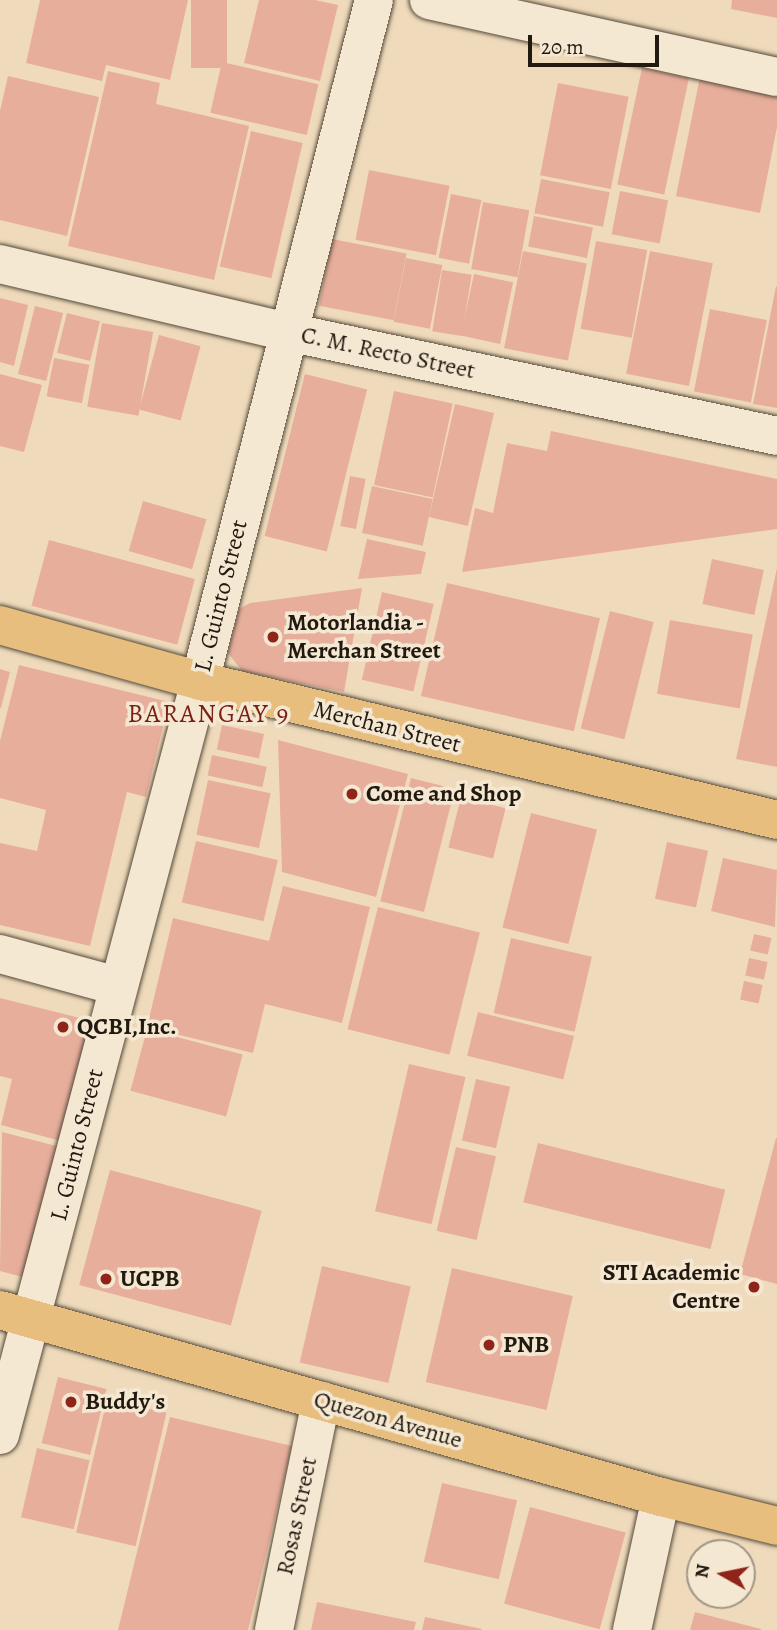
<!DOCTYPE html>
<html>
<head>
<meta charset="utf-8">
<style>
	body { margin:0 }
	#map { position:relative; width:777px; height:1630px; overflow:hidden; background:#efdbbb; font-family:Alegreya,serif }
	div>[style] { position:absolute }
	.building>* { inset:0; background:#e8ae9c; transform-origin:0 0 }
	.roads { filter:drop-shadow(0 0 2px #554a3b) drop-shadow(0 0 2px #554a3b) }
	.minor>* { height:38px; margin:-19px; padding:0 19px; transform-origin:19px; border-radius:19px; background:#f5e8d3 }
	.major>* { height:38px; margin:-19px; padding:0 19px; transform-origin:19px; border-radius:19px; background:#e8be7e }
	.dots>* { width:19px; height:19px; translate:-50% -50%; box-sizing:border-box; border:4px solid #f5e8d3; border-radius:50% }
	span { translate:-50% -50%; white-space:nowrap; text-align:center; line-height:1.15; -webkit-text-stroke:7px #f5e8d3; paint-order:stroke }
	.street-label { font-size:24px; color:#221a10 }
	.poi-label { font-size:24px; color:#221a10; font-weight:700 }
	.left { translate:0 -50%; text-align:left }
	.right { translate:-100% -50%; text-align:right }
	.neighbourhood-label { font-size:26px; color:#7a1f14; letter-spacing:2px }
	.north { position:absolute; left:686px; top:1539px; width:70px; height:70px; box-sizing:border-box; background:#f5e8d3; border:2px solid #a19685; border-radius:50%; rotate:279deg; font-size:19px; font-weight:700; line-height:28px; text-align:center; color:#221a10 }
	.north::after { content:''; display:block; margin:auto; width:24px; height:32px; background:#8f2418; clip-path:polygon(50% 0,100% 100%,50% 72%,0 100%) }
	.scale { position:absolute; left:528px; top:35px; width:131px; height:32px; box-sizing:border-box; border:4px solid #221a10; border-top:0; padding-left:9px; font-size:21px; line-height:24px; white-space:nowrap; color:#221a10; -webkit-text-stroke:5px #f5e8d3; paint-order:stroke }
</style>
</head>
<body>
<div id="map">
	<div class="building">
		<i style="clip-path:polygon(40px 0,188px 0,170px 80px,106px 65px,102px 81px,26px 63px)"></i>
		<i style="left:191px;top:0;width:36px;height:68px"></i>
		<i style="clip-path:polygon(259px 0,315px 0,338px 5px,320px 81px,244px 63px)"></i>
		<i style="clip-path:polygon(732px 0,777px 0,777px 18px,731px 9px)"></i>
		<i style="left:222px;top:62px;width:99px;height:52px;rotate:13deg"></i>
		<i style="left:642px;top:68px;width:48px;height:119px;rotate:12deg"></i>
		<i style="clip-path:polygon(108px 71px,160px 83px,156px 104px,249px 126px,214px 280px,68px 246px)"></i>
		<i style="clip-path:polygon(701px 72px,777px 87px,777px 127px,760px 213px,676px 196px)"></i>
		<i style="clip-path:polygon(8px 76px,99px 97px,67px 236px,0 220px,0 111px)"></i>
		<i style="left:558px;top:83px;width:72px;height:94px;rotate:11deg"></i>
		<i style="left:251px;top:131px;width:53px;height:139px;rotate:13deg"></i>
		<i style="left:369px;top:170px;width:82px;height:71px;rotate:11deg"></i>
		<i style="left:541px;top:179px;width:70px;height:35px;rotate:11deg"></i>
		<i style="left:620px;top:191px;width:49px;height:44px;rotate:11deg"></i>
		<i style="left:451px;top:194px;width:31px;height:65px;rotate:11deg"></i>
		<i style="left:483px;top:202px;width:47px;height:68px;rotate:10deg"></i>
		<i style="left:534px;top:216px;width:60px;height:31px;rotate:11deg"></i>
		<i style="left:332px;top:239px;width:76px;height:68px;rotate:11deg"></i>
		<i style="left:596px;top:241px;width:52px;height:89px;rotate:10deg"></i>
		<i style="left:523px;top:251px;width:65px;height:99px;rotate:11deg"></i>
		<i style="left:650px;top:251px;width:64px;height:125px;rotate:11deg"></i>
		<i style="left:406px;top:258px;width:37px;height:65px;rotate:11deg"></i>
		<i style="left:442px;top:270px;width:30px;height:62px;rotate:9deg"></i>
		<i style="left:474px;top:274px;width:40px;height:63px;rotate:12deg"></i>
		<i style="clip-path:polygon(776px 286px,777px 287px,777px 408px,753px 404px)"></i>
		<i style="clip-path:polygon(0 298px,28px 305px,14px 366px,0 362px)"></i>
		<i style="left:35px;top:306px;width:29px;height:70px;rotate:14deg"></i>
		<i style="left:710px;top:309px;width:58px;height:84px;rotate:11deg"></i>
		<i style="left:67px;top:313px;width:34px;height:41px;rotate:14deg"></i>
		<i style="left:102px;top:323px;width:52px;height:85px;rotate:10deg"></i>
		<i style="left:159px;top:335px;width:43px;height:77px;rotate:15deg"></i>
		<i style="left:54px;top:358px;width:36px;height:39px;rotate:11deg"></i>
		<i style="clip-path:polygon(0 374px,42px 385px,24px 452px,0 446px)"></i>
		<i style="left:305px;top:374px;width:64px;height:167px;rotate:14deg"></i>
		<i style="left:394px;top:391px;width:60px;height:96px;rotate:12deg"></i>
		<i style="left:455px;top:404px;width:40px;height:116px;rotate:13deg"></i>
		<i style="clip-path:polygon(551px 431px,777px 479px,777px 529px,462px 572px,475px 508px,493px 513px,507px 443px,547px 451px)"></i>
		<i style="left:350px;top:476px;width:16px;height:51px;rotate:11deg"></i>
		<i style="left:372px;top:486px;width:62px;height:48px;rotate:12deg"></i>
		<i style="left:143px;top:501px;width:66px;height:52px;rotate:16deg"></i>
		<i style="clip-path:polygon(367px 539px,426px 552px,421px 574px,358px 579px)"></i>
		<i style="left:49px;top:540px;width:151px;height:68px;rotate:15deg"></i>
		<i style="left:712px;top:559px;width:53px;height:46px;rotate:12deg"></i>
		<i style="clip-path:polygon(777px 568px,777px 767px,736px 759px)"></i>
		<i style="left:447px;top:583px;width:157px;height:116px;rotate:13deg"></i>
		<i style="clip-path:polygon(362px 588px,344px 692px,242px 671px,228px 653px,239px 609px,250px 603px)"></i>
		<i style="left:382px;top:592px;width:53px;height:90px;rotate:13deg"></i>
		<i style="left:610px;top:611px;width:45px;height:121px;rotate:14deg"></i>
		<i style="left:670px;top:620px;width:84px;height:75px;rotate:10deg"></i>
		<i style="clip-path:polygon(19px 665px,169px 702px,146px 797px,127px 792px,90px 946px,0 925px,0 843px,37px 851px,46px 810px,0 798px,0 741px)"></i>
		<i style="clip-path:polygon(0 669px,10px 672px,1px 708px,0 708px)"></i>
		<i style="left:222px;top:725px;width:43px;height:25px;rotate:12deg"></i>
		<i style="clip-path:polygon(278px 740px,408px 774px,376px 897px,282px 872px)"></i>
		<i style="left:212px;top:755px;width:56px;height:21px;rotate:12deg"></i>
		<i style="left:411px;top:778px;width:45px;height:127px;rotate:14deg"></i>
		<i style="left:208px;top:780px;width:64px;height:56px;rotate:12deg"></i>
		<i style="left:461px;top:797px;width:46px;height:52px;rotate:14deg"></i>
		<i style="left:531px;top:813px;width:68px;height:118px;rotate:14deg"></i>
		<i style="left:196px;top:841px;width:84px;height:63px;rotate:13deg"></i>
		<i style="left:667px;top:842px;width:42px;height:58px;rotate:12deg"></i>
		<i style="clip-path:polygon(723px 858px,777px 870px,775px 927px,711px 911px)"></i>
		<i style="clip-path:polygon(283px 886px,370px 907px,342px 1023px,265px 1004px,253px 1053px,147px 1027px,173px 918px,269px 941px)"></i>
		<i style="left:378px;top:907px;width:105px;height:126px;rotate:14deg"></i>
		<i style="left:754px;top:934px;width:18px;height:17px;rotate:13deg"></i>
		<i style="left:511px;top:938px;width:83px;height:77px;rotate:13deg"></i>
		<i style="left:749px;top:958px;width:19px;height:18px;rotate:12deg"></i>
		<i style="left:744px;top:981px;width:19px;height:19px;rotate:12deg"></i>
		<i style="clip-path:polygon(0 998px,92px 1021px,61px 1141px,1px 1125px,12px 1079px,0 1076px)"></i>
		<i style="left:478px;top:1012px;width:99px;height:45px;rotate:14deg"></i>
		<i style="left:147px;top:1029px;width:99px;height:64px;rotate:15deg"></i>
		<i style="left:409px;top:1064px;width:58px;height:151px;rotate:13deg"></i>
		<i style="left:476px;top:1079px;width:35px;height:63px;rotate:13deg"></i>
		<i style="clip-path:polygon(2px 1132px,68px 1149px,34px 1280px,0 1271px)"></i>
		<i style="clip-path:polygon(776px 1138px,777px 1138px,777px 1284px,740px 1274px)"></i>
		<i style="left:538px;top:1143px;width:193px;height:61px;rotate:14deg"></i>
		<i style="left:456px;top:1147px;width:41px;height:86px;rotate:13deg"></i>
		<i style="left:110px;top:1170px;width:157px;height:119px;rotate:15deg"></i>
		<i style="left:322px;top:1266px;width:91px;height:99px;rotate:13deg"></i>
		<i style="left:452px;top:1268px;width:124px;height:117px;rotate:13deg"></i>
		<i style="left:58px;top:1377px;width:50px;height:68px;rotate:14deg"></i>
		<i style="left:107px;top:1399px;width:61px;height:137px;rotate:13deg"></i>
		<i style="clip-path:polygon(170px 1417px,292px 1446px,248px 1630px,118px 1630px)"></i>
		<i style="left:37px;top:1448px;width:54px;height:71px;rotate:13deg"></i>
		<i style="left:442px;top:1483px;width:77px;height:81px;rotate:13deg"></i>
		<i style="left:530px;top:1507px;width:99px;height:100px;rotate:15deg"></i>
		<i style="clip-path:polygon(317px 1602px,416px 1622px,414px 1630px,311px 1630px)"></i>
		<i style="clip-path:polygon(695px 1612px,761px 1629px,761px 1630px,690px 1630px)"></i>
		<i style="clip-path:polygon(425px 1617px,482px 1629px,481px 1630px,422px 1630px)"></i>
	</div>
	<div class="roads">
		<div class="minor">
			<i style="left:429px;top:0;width:356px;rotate:12.5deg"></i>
			<i style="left:0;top:264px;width:296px;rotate:13.3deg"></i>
			<i style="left:288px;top:332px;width:500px;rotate:12deg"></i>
			<i style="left:0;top:954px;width:121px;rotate:15.3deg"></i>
			<i style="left:0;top:1435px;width:780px;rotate:-75.14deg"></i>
			<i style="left:200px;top:681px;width:703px;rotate:-75.67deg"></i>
			<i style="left:274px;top:1630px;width:234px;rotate:-78.4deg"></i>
			<i style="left:632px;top:1630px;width:136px;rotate:-77.7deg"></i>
		</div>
		<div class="major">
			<i style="left:0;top:625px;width:208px;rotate:15.6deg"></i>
			<i style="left:200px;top:681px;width:594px;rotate:13.54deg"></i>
			<i style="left:0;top:1310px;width:687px;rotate:15.8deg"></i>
			<i style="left:661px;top:1497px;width:120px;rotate:14deg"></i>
		</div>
	</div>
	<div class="dots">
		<i style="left:273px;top:637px;background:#8f2418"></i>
		<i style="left:352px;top:794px;background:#8f2418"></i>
		<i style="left:63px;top:1027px;background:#8f2418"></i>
		<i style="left:106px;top:1279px;background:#8f2418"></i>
		<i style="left:754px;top:1287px;background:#8f2418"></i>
		<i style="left:489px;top:1345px;background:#8f2418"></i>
		<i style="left:71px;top:1402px;background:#8f2418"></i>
	</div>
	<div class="street-label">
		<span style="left:388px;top:353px;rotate:12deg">C. M. Recto Street</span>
		<span style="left:221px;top:596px;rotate:-76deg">L. Guinto Street</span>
		<span style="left:387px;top:727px;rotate:14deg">Merchan Street</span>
		<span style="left:77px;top:1145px;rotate:-76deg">L. Guinto Street</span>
		<span style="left:388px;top:1420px;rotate:16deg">Quezon Avenue</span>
		<span style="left:297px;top:1516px;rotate:-78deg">Rosas Street</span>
	</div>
	<div class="poi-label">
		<span class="left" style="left:287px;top:637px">Motorlandia -<br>Merchan Street</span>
		<span class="left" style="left:366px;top:794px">Come and Shop</span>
		<span class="left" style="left:77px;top:1027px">QCBI,Inc.</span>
		<span class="right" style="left:740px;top:1287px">STI Academic<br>Centre</span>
		<span class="left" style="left:120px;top:1279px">UCPB</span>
		<span class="left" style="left:503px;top:1345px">PNB</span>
		<span class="left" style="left:85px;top:1402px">Buddy's</span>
	</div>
	<div class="neighbourhood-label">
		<span style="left:209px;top:714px">BARANGAY 9</span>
	</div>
	<div class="north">N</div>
	<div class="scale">20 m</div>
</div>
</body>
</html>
